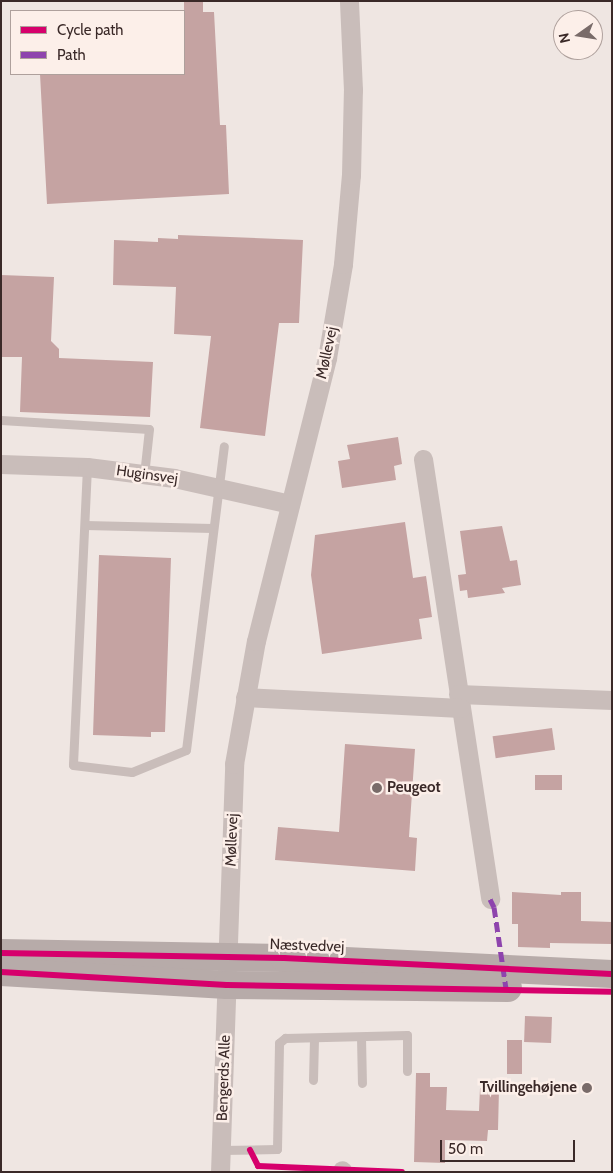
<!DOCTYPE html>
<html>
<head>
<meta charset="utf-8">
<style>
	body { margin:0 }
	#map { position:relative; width:613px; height:1173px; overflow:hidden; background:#efe6e2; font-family:Cabin,sans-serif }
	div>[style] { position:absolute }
	.building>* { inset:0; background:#c5a3a2; transform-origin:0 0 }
	.service>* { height:9px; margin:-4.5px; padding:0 4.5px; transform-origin:4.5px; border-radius:4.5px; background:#c9bdba }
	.minor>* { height:19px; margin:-9.5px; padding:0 9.5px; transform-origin:9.5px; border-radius:9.5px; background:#c9bdba }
	.primary>* { height:28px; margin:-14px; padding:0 14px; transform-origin:14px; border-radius:14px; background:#b7aba9 }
	.quiet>* { height:5px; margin-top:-2.5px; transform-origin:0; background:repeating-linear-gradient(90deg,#8e44ad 0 10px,transparent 0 15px) }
	.cycleway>* { height:6px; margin:-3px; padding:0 3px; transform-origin:3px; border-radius:3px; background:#d6006c }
	.dots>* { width:14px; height:14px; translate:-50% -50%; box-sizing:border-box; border:2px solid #fcefe9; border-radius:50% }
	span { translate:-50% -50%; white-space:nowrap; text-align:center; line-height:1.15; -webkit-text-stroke:5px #fcefe9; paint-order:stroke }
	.street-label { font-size:15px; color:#3a2928 }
	.poi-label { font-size:15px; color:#3a2928; font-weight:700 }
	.left { translate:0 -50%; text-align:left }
	.right { translate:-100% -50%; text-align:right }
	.frame { position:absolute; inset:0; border:2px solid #3a2928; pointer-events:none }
	.legend { position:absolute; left:10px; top:10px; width:175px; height:65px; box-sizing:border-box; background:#fcefe9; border:1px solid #aea09c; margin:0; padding:6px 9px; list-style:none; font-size:15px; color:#3a2928 }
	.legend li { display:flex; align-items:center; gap:10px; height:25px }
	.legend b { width:25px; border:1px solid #aea09c }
	.north { position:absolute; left:553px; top:10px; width:50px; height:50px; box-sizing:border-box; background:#fcefe9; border:1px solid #aea09c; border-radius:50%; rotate:257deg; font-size:14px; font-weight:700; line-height:20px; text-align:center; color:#3a2928 }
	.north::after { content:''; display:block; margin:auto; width:18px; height:22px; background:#796b69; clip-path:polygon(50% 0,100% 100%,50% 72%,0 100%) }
	.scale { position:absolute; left:440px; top:1140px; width:135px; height:22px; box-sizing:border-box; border:2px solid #3a2928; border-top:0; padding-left:6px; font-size:15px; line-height:18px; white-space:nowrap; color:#3a2928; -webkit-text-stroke:4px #fcefe9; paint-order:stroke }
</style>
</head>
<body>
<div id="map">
	<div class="building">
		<i style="clip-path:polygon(184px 1px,203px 1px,203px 12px,214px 12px,220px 125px,226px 125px,229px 194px,47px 204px,40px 74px,184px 74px)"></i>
		<i style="clip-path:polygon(178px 235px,303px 240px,299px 323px,279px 323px,265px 436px,200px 428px,211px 336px,174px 334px,176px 287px,113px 285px,114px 240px,158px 242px,158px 238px,178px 239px)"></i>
		<i style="clip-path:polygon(1px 275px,54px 277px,51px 341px,59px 349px,59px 358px,153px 362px,150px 417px,20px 412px,22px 357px,1px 357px)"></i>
		<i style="clip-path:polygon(398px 437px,402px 464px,394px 466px,396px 480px,342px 488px,338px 461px,350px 459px,347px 445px)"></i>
		<i style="clip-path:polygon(405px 522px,413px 578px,426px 576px,432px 617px,419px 619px,422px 639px,322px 654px,311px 575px,315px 535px)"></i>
		<i style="clip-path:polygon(502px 526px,510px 561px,517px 560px,521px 585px,502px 588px,505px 593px,468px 598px,467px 590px,460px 591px,458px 575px,466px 574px,460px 531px)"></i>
		<i style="clip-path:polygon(99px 555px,171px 558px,165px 732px,151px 732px,151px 737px,93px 735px)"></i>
		<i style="left:552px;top:728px;width:22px;height:60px;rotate:82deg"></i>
		<i style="clip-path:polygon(345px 744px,415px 749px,409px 837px,417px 838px,415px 871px,275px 860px,278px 827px,339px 832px)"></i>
		<i style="left:535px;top:775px;width:27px;height:15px"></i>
		<i style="clip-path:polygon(512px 892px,561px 895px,561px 892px,581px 892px,581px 921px,612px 922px,612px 944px,550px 943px,550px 948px,518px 947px,518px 924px,512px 924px)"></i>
		<i style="left:525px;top:1016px;width:27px;height:26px;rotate:2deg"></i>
		<i style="left:507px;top:1040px;width:15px;height:34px"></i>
		<i style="clip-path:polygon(416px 1073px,430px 1073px,430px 1087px,447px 1087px,446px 1110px,479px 1111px,480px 1088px,499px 1089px,498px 1130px,488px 1130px,487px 1141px,445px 1140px,445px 1163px,414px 1162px)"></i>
	</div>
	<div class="service">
		<i style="left:1px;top:420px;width:148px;rotate:3.5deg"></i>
		<i style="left:149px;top:429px;width:46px;rotate:96.2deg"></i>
		<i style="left:87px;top:467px;width:298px;rotate:92.7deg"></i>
		<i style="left:73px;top:765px;width:59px;rotate:6.8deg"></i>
		<i style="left:132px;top:772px;width:58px;rotate:-22.2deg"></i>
		<i style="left:186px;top:750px;width:306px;rotate:-82.9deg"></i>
		<i style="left:85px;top:525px;width:127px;rotate:1.4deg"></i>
		<i style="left:361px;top:1037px;width:46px;rotate:88.8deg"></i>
		<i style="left:313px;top:1080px;width:42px;rotate:-88.6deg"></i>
		<i style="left:221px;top:1150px;width:56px;rotate:-1deg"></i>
		<i style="left:277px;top:1149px;width:106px;rotate:-88.9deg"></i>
		<i style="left:279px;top:1043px;width:8px;rotate:-40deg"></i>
		<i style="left:285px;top:1038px;width:122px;rotate:-1.4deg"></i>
		<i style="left:407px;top:1035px;width:36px;rotate:90deg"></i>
	</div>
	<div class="minor">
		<i style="left:423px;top:459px;width:445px;rotate:81.3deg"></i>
		<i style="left:1px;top:464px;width:86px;rotate:2deg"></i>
		<i style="left:87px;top:467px;width:88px;rotate:7.2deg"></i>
		<i style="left:174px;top:478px;width:119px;rotate:12.6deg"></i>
		<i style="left:458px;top:694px;width:154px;rotate:2.2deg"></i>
		<i style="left:245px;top:697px;width:216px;rotate:2.9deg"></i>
		<i style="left:220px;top:1172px;width:408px;rotate:-88deg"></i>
		<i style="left:234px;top:764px;width:125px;rotate:-79.9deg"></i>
		<i style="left:256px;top:641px;width:292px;rotate:-75.9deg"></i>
		<i style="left:327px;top:358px;width:95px;rotate:-80.3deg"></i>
		<i style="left:343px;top:264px;width:89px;rotate:-84.9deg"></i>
		<i style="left:351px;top:175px;width:85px;rotate:-88.7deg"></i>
		<i style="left:353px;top:90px;width:89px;rotate:-92.6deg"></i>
		<i style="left:341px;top:1172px;width:2px;rotate:-63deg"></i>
	</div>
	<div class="primary">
		<i style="left:1px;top:953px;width:283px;rotate:1deg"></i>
		<i style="left:284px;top:958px;width:328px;rotate:2.8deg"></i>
		<i style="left:1px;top:972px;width:226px;rotate:3.3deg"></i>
		<i style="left:227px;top:985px;width:281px;rotate:0.6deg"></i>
	</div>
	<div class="quiet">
		<i style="left:490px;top:899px;width:9px;rotate:63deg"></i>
		<i style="left:494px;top:907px;width:82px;rotate:81.6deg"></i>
	</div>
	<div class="cycleway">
		<i style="left:1px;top:953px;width:283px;rotate:1deg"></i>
		<i style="left:284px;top:958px;width:328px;rotate:2.8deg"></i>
		<i style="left:1px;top:972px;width:226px;rotate:3.3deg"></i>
		<i style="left:227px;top:985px;width:385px;rotate:1deg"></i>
		<i style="left:250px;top:1150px;width:18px;rotate:63deg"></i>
		<i style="left:258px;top:1166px;width:144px;rotate:2.4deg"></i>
	</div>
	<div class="dots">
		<i style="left:377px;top:788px;background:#796b69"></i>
		<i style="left:587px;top:1088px;background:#796b69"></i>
	</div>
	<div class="street-label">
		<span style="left:327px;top:353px;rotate:-78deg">Møllevej</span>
		<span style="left:147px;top:475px;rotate:8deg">Huginsvej</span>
		<span style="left:232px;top:840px;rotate:-88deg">Møllevej</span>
		<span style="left:307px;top:946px;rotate:2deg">Næstvedvej</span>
		<span style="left:224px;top:1078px;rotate:-88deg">Bengerds Alle</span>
	</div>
	<div class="poi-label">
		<span class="left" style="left:387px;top:788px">Peugeot</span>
		<span class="right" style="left:577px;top:1088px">Tvillingehøjene</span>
	</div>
	<div class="frame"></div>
	<ul class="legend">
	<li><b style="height:6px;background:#d6006c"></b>Cycle path</li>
	<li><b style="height:6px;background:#8e44ad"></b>Path</li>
	</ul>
	<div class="north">N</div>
	<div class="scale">50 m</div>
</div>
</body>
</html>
